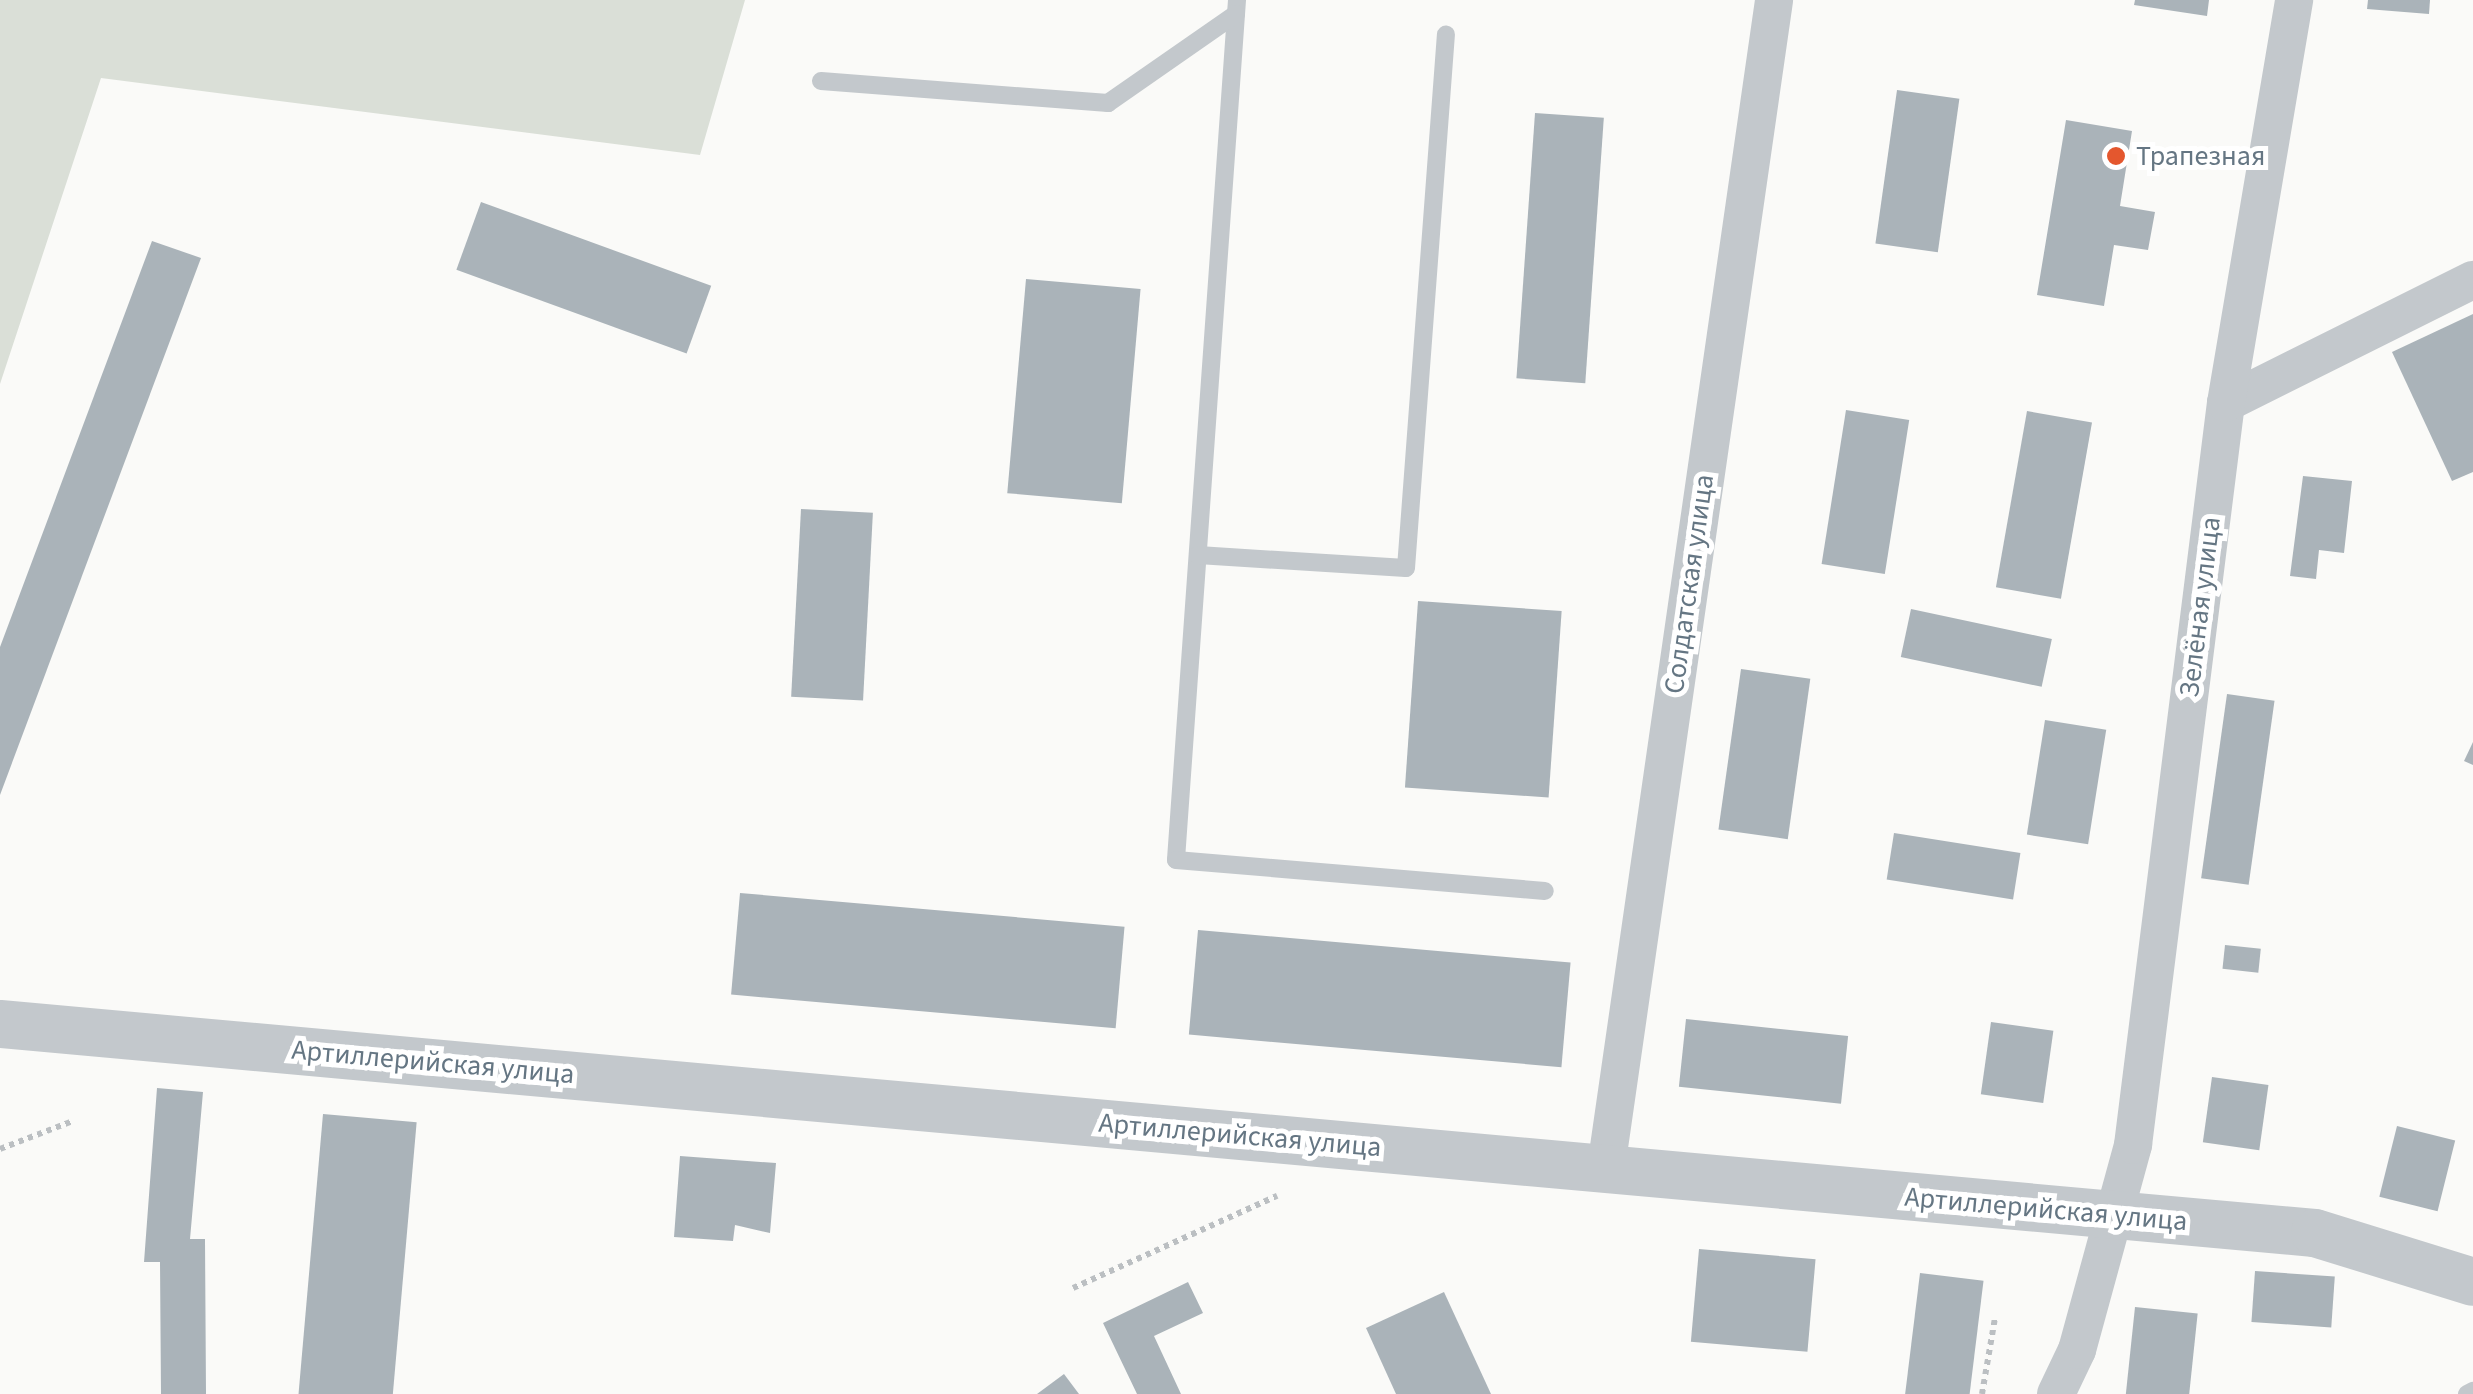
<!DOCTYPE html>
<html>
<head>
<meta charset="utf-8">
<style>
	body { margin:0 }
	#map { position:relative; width:2473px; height:1394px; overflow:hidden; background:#fafaf8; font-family:"Source Sans 3",sans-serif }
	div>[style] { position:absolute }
	.green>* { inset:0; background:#dadfd7 }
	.building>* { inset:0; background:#aab3b9; transform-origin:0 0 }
	.path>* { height:6px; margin-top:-3px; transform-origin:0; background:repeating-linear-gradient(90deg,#bbbfc2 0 5px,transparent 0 10px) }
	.service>* { height:18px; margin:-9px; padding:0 9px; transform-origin:9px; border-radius:9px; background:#c3c8cc }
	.minor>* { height:38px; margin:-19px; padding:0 19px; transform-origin:19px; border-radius:19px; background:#c3c8cc }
	.tertiary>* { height:48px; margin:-24px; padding:0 24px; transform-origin:24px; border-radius:24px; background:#c3c8cc }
	.dots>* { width:28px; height:28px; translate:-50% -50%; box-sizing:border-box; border:5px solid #fff; border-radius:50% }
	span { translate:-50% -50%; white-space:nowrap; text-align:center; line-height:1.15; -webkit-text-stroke:10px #fff; paint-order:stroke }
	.poi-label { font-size:28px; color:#657683 }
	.left { translate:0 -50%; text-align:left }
	.street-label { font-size:28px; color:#657683 }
</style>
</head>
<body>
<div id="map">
	<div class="green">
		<i style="clip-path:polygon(0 0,745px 0,700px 155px,101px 78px,0 384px)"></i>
	</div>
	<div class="building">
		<i style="clip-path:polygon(2135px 0,2209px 0,2207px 16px,2134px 5px)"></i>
		<i style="clip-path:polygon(2368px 0,2430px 0,2429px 14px,2367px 9px)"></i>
		<i style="left:1897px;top:90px;width:63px;height:155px;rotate:8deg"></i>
		<i style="left:1535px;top:113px;width:69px;height:266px;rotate:4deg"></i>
		<i style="clip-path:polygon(2066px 120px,2132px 131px,2120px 206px,2155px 212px,2148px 250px,2114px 245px,2104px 306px,2037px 295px)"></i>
		<i style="left:481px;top:202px;width:245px;height:72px;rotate:20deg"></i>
		<i style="clip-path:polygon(152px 241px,201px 258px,0 795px,0 647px)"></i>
		<i style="left:1026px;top:279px;width:115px;height:215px;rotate:5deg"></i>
		<i style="clip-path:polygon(2473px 314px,2473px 472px,2452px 481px,2392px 352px)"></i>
		<i style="left:1846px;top:410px;width:64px;height:156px;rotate:9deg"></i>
		<i style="left:2027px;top:411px;width:66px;height:179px;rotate:10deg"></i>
		<i style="clip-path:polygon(2303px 476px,2352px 481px,2344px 553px,2319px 550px,2316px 579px,2290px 576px)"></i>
		<i style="left:801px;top:509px;width:72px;height:188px;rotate:3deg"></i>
		<i style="left:1418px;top:601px;width:144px;height:187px;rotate:4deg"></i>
		<i style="left:1911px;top:609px;width:144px;height:49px;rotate:12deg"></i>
		<i style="left:1741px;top:669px;width:70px;height:162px;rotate:8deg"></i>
		<i style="left:2227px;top:694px;width:48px;height:186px;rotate:8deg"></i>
		<i style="left:2045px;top:720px;width:62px;height:116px;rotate:9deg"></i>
		<i style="clip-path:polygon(2473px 742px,2473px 765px,2464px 761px)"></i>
		<i style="left:1894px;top:833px;width:128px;height:47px;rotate:9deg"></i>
		<i style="left:740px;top:893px;width:386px;height:102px;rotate:5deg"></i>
		<i style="left:1198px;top:930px;width:374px;height:105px;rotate:5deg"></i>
		<i style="left:2225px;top:945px;width:36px;height:24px;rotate:6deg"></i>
		<i style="left:1686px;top:1019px;width:163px;height:68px;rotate:6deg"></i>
		<i style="left:1991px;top:1022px;width:63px;height:73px;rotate:8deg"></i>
		<i style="left:2212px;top:1077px;width:57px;height:66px;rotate:8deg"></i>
		<i style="clip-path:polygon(157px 1088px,203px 1092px,190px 1239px,205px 1239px,206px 1394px,161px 1394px,160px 1262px,144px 1262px)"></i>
		<i style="left:323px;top:1114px;width:94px;height:281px;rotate:5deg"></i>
		<i style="left:2397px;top:1126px;width:60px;height:73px;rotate:14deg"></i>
		<i style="clip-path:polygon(680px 1156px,776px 1163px,770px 1233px,735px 1225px,733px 1241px,674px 1237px)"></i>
		<i style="left:1699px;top:1249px;width:117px;height:93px;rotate:5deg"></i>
		<i style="left:2255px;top:1271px;width:80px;height:51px;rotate:4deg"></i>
		<i style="left:1920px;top:1273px;width:64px;height:122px;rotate:7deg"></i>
		<i style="clip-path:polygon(1188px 1282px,1203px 1313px,1154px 1336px,1181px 1394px,1137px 1394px,1103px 1323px)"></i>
		<i style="clip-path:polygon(1444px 1292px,1491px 1394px,1396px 1394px,1366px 1328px)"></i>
		<i style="left:2135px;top:1307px;width:63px;height:88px;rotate:6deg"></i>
		<i style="clip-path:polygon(1064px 1374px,1079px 1394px,1037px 1394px)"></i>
	</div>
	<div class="path">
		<i style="left:0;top:1149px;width:78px;rotate:-21deg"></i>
		<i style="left:1073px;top:1288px;width:224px;rotate:-24.3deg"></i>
		<i style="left:1982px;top:1394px;width:77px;rotate:-80.3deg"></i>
	</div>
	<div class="service">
		<i style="left:1237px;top:0;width:862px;rotate:94.06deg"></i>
		<i style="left:1176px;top:860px;width:370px;rotate:4.8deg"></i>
		<i style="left:821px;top:81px;width:288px;rotate:4.4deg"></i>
		<i style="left:1108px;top:103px;width:156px;rotate:-34.8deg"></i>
		<i style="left:1198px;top:555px;width:208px;rotate:3.6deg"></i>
		<i style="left:1406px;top:568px;width:535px;rotate:-85.72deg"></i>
		<i style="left:2467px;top:1394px;width:7px;rotate:-27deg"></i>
	</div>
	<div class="minor">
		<i style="left:2226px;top:403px;width:276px;rotate:-26.5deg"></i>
		<i style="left:1606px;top:1168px;width:1180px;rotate:-81.81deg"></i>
		<i style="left:2056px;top:1394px;width:49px;rotate:-64.5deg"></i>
		<i style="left:2077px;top:1350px;width:213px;rotate:-74.7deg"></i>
		<i style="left:2133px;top:1145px;width:748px;rotate:-82.86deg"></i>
		<i style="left:2226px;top:403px;width:409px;rotate:-80.4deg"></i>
	</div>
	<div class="tertiary">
		<i style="left:0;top:1024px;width:2324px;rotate:5.16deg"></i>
		<i style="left:2315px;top:1233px;width:165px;rotate:17.2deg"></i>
	</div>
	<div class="dots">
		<i style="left:2116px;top:156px;background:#e4572e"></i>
	</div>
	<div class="poi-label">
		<span class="left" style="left:2136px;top:156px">Трапезная</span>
	</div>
	<div class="street-label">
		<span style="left:1689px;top:584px;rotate:-82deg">Солдатская улица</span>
		<span style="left:2200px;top:607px;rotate:-83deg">Зелёная улица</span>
		<span style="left:433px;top:1062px;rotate:5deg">Артиллерийская улица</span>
		<span style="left:1240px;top:1135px;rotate:5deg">Артиллерийская улица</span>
		<span style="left:2046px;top:1209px;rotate:5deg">Артиллерийская улица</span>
	</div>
</div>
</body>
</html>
